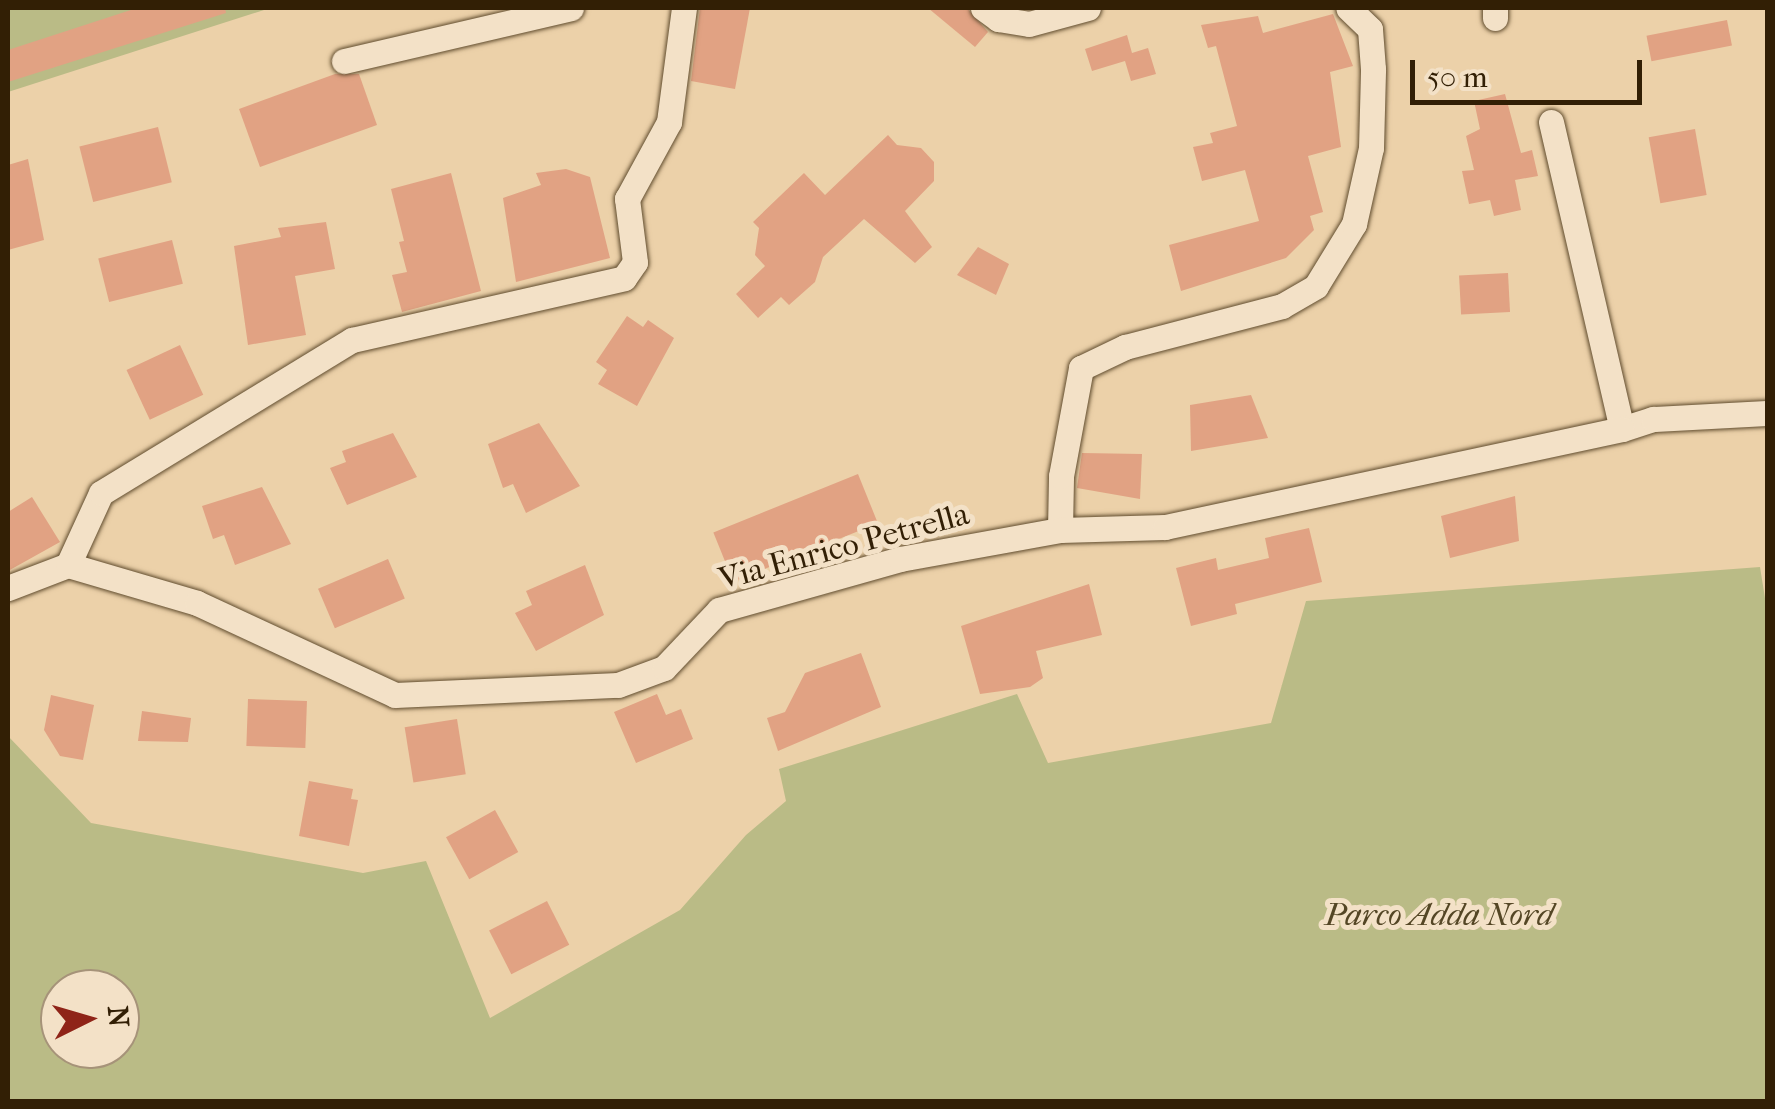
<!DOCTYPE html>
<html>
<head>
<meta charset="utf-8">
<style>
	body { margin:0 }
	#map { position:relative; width:1775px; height:1109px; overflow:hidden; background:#ecd1a9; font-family:"IM FELL French Canon",serif }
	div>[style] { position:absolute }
	.green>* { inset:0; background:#babb86 }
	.building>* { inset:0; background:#e1a283; transform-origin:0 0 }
	.roads { filter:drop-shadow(0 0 2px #604c2e) drop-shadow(0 0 2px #604c2e) }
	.street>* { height:25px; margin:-12.5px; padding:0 12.5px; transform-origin:12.5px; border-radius:12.5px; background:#f3e1c7 }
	span { translate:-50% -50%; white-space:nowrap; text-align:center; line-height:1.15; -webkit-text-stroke:10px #f3e1c7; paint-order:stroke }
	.street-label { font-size:32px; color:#321f05 }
	.park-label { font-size:32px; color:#544625; font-style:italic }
	.frame { position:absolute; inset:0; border:10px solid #321f05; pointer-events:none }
	.north { position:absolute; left:40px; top:969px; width:100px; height:100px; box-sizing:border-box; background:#f3e1c7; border:2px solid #a69379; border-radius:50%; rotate:85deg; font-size:28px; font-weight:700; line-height:40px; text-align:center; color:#321f05 }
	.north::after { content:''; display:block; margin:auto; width:35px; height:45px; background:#8f2418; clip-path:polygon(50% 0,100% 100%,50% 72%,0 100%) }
	.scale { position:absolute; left:1410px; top:60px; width:232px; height:45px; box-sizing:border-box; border:5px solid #321f05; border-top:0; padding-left:12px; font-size:30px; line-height:35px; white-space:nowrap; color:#321f05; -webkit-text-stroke:8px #f3e1c7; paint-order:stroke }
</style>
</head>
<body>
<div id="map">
	<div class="green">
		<i style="clip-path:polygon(8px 8px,264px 8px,264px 10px,8px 92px)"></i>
		<i style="clip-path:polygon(evenodd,1760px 567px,1768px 617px,1767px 1101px,8px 1101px,8px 736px,91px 823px,363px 873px,426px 861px,490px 1018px,680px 910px,746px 835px,786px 801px,779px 769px,1017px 694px,1048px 763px,1271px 723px,1306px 601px,1760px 567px,60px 989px,120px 989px,120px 1049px,60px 1049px,60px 989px)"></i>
	</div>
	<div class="building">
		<i style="clip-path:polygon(137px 8px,225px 8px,226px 13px,8px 82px,8px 50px)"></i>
		<i style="clip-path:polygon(700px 8px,750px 8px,735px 89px,691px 81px)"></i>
		<i style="clip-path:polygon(928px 8px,967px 8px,988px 32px,975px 47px)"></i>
		<i style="clip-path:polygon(1333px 14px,1353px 66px,1330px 72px,1341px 147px,1308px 156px,1323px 212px,1310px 216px,1314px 230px,1286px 258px,1181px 291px,1169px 245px,1259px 221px,1245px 170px,1202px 181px,1193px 147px,1213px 143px,1210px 133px,1237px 126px,1216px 46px,1208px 48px,1201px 25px,1258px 16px,1263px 33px)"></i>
		<i style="left:1727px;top:20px;width:26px;height:82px;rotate:79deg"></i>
		<i style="clip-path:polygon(1127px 35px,1132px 53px,1148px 48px,1156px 74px,1131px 81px,1125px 61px,1092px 71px,1085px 49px)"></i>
		<i style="clip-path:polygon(335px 74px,359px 74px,377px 125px,260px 167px,239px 109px)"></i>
		<i style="clip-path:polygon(1505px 94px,1521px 153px,1532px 150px,1538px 176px,1515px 180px,1521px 210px,1494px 216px,1490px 200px,1469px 204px,1462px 171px,1474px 170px,1466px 136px,1480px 129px,1474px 101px)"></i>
		<i style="left:158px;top:127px;width:57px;height:81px;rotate:76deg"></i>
		<i style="left:1695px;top:129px;width:67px;height:47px;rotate:80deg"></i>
		<i style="clip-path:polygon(888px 135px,897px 145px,921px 148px,934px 162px,934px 181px,905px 211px,932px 247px,915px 263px,864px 219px,823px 257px,815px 282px,789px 305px,781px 297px,758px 318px,736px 294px,765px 266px,755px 255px,759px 228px,753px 222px,804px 173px,825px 195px)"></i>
		<i style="clip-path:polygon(28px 159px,44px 240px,8px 250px,8px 165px)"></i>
		<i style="clip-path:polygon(566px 169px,590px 177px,610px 258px,516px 282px,503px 198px,541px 185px,536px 173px)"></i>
		<i style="clip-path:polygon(451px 173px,481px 291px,402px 312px,392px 275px,407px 272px,399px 242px,404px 241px,391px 189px)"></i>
		<i style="clip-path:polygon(326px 222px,335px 269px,295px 276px,306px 335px,248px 345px,234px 246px,281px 237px,278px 228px)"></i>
		<i style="left:172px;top:240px;width:45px;height:76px;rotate:76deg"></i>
		<i style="clip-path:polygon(978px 247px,1009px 264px,996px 295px,957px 275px)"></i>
		<i style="left:1508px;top:273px;width:39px;height:49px;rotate:87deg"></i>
		<i style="clip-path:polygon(627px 316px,643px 327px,648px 320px,674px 338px,637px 406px,598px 384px,607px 370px,596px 362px)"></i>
		<i style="left:180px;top:345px;width:55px;height:59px;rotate:65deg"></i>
		<i style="clip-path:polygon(1251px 395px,1268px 438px,1191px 451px,1190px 405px)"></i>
		<i style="clip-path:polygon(539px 423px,580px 486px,526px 513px,513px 484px,503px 488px,488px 444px)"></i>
		<i style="clip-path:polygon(393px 433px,417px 477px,347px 505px,330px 468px,346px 462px,342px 451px)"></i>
		<i style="clip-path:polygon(1082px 453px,1142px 454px,1140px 499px,1077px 488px)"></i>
		<i style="left:858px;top:474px;width:53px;height:156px;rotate:68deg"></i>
		<i style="clip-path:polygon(262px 487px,291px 544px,235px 565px,224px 535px,213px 539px,202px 506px)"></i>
		<i style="clip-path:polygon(1515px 496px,1519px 541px,1450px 558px,1441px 516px)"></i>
		<i style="clip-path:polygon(32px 497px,60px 542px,8px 571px,8px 512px)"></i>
		<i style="clip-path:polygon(1309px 528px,1322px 582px,1235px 604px,1237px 614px,1191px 626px,1176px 568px,1216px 558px,1218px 570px,1269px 558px,1265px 538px)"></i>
		<i style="left:388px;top:559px;width:43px;height:76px;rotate:67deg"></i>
		<i style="clip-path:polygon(585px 565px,604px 615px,536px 651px,515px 613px,532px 605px,526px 591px)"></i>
		<i style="clip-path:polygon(1089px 584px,1102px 635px,1036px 651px,1043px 678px,1030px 687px,980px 694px,961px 626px)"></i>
		<i style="clip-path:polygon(861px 653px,881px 707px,778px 751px,767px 718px,785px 712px,805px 673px)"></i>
		<i style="clip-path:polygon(657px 694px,666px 715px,681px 709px,693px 739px,636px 763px,614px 712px)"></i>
		<i style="clip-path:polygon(51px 695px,94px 705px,83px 760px,60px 756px,44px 730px)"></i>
		<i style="left:248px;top:699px;width:59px;height:47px;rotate:2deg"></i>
		<i style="clip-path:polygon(142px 711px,191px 718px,188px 742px,138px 741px)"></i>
		<i style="left:457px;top:719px;width:56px;height:53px;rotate:81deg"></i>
		<i style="clip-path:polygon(309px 781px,353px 789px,351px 799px,358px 800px,349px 846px,299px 836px)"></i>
		<i style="left:495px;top:810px;width:48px;height:56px;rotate:61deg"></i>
		<i style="left:547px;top:901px;width:49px;height:65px;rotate:63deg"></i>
	</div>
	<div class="roads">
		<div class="street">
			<i style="left:983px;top:8px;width:19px;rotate:36deg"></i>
			<i style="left:998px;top:19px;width:31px;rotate:9deg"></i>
			<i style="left:1029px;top:24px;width:61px;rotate:-15.2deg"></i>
			<i style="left:1495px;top:8px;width:10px;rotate:90deg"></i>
			<i style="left:344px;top:61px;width:233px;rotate:-13.1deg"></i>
			<i style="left:1551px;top:122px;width:315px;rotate:77deg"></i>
			<i style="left:1622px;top:429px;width:33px;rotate:-18deg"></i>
			<i style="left:1653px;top:419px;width:115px;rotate:-3deg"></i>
			<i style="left:1060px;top:530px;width:54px;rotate:-88.9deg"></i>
			<i style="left:1061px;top:476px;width:110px;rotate:-79.5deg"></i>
			<i style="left:1081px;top:368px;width:49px;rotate:-25.5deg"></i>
			<i style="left:1125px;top:347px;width:162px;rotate:-14.6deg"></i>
			<i style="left:1282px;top:306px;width:39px;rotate:-30deg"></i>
			<i style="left:1316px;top:286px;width:73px;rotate:-58.5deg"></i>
			<i style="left:1354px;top:224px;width:78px;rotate:-77.4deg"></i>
			<i style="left:1371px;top:148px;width:79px;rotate:-88.5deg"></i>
			<i style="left:1373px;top:69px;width:40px;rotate:-94.3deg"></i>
			<i style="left:1370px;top:29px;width:30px;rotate:-136deg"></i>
			<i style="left:68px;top:565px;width:79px;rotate:-65.4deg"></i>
			<i style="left:101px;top:493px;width:294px;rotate:-31.4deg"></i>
			<i style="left:352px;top:340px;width:279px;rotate:-12.8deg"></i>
			<i style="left:624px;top:278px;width:19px;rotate:-55deg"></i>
			<i style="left:635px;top:262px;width:64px;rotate:-97.2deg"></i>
			<i style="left:627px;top:199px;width:88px;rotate:-61.4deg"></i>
			<i style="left:669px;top:122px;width:115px;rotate:-82.5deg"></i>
			<i style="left:8px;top:588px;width:64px;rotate:-21deg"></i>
			<i style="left:68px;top:565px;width:134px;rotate:16.4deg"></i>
			<i style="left:197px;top:603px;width:218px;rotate:24.9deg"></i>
			<i style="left:395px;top:695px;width:223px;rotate:-2.6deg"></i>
			<i style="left:618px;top:685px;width:49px;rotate:-20.3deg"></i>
			<i style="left:664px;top:668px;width:80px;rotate:-46.5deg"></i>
			<i style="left:719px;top:610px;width:188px;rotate:-15.7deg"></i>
			<i style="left:900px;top:559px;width:163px;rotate:-10.3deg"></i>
			<i style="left:1060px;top:530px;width:105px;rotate:-1.6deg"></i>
			<i style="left:1165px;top:527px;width:467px;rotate:-12.1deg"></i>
		</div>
	</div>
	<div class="street-label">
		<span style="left:844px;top:547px;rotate:-15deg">Via Enrico Petrella</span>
	</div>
	<div class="park-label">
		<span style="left:1439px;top:915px">Parco Adda Nord</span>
	</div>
	<div class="frame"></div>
	<div class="north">N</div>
	<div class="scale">50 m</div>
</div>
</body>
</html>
